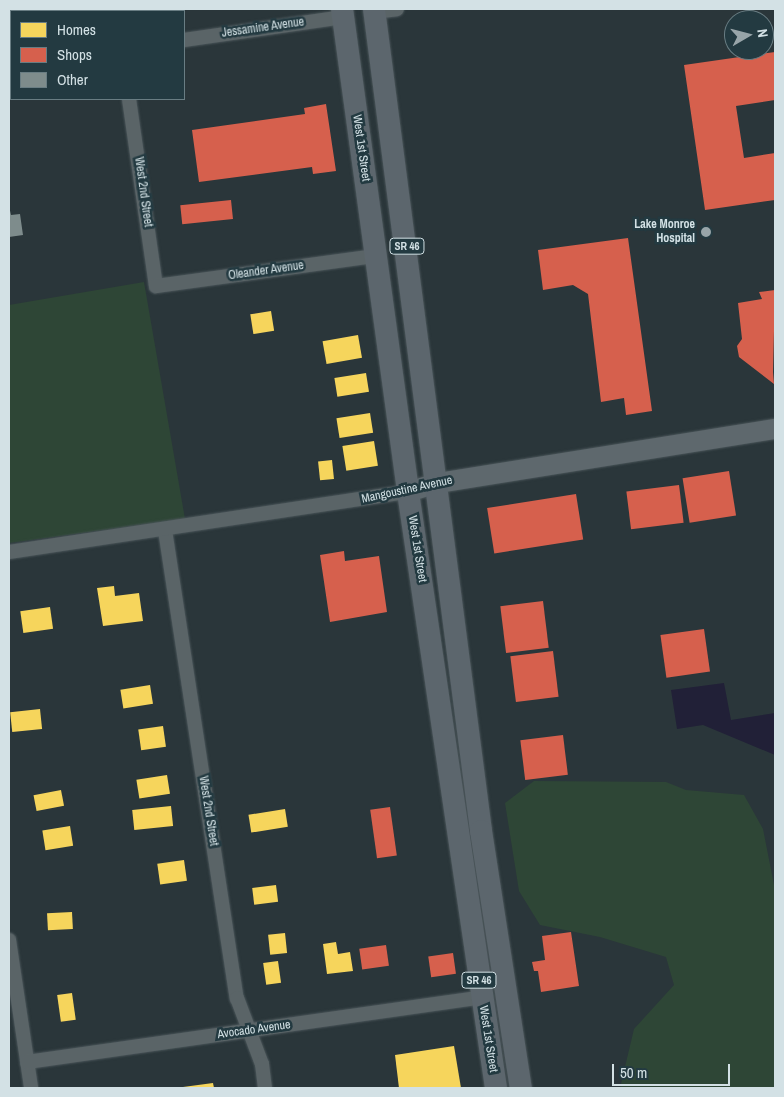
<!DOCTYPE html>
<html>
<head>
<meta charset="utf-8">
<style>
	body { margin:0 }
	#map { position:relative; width:784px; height:1097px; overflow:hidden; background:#2a363a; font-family:"Archivo Narrow",sans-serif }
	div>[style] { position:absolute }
	.green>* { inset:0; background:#2e4636 }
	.water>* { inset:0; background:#212037 }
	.homes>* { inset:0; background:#f6d55c; transform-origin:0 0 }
	.shops>* { inset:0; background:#d6604d; transform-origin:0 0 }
	.building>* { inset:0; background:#7e8c8c }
	.roads { filter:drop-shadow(0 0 1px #495458) drop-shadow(0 0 1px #495458) }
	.street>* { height:14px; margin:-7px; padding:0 7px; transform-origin:7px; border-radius:7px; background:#5a6467 }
	.secondary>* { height:20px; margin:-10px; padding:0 10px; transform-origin:10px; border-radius:10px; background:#5e686d }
	.primary>* { height:22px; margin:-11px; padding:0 11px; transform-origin:11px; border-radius:11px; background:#5c666d }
	.dots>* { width:14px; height:14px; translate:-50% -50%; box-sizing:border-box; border:2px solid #233a41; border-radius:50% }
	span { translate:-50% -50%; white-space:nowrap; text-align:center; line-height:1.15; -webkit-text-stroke:5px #233a41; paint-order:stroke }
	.shield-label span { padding:1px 4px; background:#233a41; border:1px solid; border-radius:4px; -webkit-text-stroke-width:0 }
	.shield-label { font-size:11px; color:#d3e1e5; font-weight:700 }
	.street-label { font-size:12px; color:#d3e1e5 }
	.poi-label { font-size:12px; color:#d3e1e5; font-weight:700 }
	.right { translate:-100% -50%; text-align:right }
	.frame { position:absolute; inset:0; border:10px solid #d3e1e5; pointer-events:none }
	.legend { position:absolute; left:10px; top:10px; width:175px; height:90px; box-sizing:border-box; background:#233a41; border:1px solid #697d83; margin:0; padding:6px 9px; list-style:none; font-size:15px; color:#d3e1e5 }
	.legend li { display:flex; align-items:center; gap:10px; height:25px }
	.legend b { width:25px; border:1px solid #697d83 }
	.north { position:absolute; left:724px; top:10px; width:50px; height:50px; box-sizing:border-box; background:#233a41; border:1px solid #697d83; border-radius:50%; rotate:82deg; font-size:14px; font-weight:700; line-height:20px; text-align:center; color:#d3e1e5 }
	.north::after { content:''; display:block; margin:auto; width:18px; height:22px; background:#98a5a9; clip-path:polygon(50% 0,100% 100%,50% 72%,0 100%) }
	.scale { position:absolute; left:612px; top:1064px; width:118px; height:22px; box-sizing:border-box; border:2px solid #d3e1e5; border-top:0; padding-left:6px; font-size:15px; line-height:18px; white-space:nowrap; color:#d3e1e5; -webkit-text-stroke:4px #233a41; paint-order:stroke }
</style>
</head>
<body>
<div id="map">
	<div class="green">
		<i style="clip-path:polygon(144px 282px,185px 519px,9px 543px,9px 305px)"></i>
		<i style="clip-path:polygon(534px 781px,666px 782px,686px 790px,744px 795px,763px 829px,775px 890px,775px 1088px,620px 1088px,634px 1029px,674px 985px,666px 957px,600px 937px,540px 925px,519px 891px,505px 803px)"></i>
	</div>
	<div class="water">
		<i style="clip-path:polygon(724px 683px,731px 720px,775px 713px,775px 755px,703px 725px,677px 729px,671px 690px)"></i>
	</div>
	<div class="homes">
		<i style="left:271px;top:311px;width:20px;height:21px;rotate:81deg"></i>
		<i style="left:358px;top:335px;width:23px;height:36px;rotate:80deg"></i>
		<i style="left:366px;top:373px;width:19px;height:32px;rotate:81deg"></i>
		<i style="left:370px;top:413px;width:20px;height:34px;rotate:81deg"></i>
		<i style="left:374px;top:441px;width:25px;height:32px;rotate:81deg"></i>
		<i style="left:332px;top:460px;width:19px;height:14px;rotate:84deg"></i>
		<i style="clip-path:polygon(114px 586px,115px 596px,139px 593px,143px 621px,103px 626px,97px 588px)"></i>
		<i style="left:50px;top:607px;width:22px;height:30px;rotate:82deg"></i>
		<i style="left:150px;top:685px;width:19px;height:30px;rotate:81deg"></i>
		<i style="left:40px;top:709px;width:20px;height:30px;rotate:84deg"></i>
		<i style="left:163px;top:726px;width:21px;height:25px;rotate:82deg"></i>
		<i style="left:167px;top:775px;width:19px;height:31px;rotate:81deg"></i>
		<i style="left:61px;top:790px;width:16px;height:28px;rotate:79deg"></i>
		<i style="left:171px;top:806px;width:20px;height:39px;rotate:84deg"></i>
		<i style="left:285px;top:809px;width:18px;height:37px;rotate:81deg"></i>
		<i style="left:70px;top:826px;width:20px;height:28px;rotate:81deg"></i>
		<i style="left:184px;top:860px;width:21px;height:27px;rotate:82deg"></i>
		<i style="left:276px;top:885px;width:17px;height:24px;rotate:83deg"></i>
		<i style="left:72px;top:912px;width:17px;height:25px;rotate:87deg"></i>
		<i style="left:285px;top:933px;width:20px;height:17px;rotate:84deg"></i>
		<i style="clip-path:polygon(336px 942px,338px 954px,350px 952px,353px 971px,327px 974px,323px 944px)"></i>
		<i style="left:278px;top:961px;width:22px;height:15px;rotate:82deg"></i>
		<i style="left:72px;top:993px;width:27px;height:15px;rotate:82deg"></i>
		<i style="clip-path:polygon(454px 1046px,461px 1088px,399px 1088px,395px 1055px)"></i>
		<i style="clip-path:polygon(213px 1083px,214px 1088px,183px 1088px,183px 1087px)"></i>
	</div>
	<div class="shops">
		<i style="clip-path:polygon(775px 52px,775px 100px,736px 106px,744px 158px,775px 153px,775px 200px,705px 210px,684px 65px)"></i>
		<i style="clip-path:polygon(326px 104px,336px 171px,313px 174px,312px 167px,199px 182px,192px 130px,305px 114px,304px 108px)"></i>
		<i style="left:231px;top:200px;width:19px;height:51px;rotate:84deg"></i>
		<i style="clip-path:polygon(628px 238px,652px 411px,626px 415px,624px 398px,601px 402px,588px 294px,573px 285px,543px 290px,538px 250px)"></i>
		<i style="clip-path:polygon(775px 290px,773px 372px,774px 384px,739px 357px,737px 346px,742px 339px,738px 303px,762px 299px,759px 292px)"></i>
		<i style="left:729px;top:471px;width:45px;height:47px;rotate:81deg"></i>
		<i style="left:679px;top:485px;width:38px;height:53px;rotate:83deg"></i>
		<i style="left:576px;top:494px;width:46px;height:90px;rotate:81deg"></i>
		<i style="clip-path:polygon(344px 551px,345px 561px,379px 556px,387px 612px,330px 622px,320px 555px)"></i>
		<i style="left:543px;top:601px;width:47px;height:43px;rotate:83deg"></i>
		<i style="left:704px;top:629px;width:43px;height:44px;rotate:82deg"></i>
		<i style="left:553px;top:651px;width:46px;height:43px;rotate:83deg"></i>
		<i style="left:563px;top:735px;width:40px;height:43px;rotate:83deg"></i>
		<i style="left:390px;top:807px;width:49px;height:20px;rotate:82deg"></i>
		<i style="clip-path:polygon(571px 932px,579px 986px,541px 992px,538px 971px,534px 971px,532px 962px,545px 960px,542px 936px)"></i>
		<i style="left:386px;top:945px;width:21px;height:27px;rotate:82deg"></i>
		<i style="left:453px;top:953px;width:21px;height:25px;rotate:82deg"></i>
	</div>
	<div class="building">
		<i style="clip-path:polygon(9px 206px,11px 215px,20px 214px,23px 235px,9px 237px)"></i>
	</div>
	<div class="roads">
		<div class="street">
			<i style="left:116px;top:9px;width:2px;rotate:90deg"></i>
			<i style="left:374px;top:12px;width:23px;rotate:-7deg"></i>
			<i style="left:184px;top:40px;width:161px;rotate:-8.2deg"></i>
			<i style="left:9px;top:66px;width:2px;rotate:-27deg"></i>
			<i style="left:129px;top:99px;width:189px;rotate:81.8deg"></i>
			<i style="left:156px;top:286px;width:222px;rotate:-7.8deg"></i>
			<i style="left:165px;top:530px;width:474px;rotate:81.3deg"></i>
			<i style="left:237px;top:998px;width:71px;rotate:69.3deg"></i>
			<i style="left:262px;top:1064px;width:24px;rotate:83deg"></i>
			<i style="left:9px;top:552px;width:403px;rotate:-8.6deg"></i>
			<i style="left:9px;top:940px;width:150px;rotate:81.5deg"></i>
			<i style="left:27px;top:1062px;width:459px;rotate:-8.1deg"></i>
		</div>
		<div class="secondary">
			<i style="left:408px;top:492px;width:31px;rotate:-17deg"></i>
			<i style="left:438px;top:483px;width:341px;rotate:-9.1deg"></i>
		</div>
		<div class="primary">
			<i style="left:342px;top:9px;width:487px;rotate:82.2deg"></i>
			<i style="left:408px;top:492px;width:602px;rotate:81.6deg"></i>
			<i style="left:374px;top:9px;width:829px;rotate:82.58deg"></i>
			<i style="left:481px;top:831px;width:260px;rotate:81.2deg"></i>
		</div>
	</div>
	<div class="dots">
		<i style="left:706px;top:232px;background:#98a5a9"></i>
	</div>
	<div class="shield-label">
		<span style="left:407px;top:246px">SR 46</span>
		<span style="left:479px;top:980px">SR 46</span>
	</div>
	<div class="street-label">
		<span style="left:263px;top:28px;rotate:-8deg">Jessamine Avenue</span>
		<span style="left:361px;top:148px;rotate:82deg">West 1st Street</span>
		<span style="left:143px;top:192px;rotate:82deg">West 2nd Street</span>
		<span style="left:266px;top:271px;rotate:-8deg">Oleander Avenue</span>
		<span style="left:407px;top:490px;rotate:-12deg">Mangoustine Avenue</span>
		<span style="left:417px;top:549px;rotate:81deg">West 1st Street</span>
		<span style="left:208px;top:811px;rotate:81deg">West 2nd Street</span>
		<span style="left:254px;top:1030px;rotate:-8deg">Avocado Avenue</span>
		<span style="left:488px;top:1039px;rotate:81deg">West 1st Street</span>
	</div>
	<div class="poi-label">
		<span class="right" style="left:695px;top:232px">Lake Monroe<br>Hospital</span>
	</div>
	<div class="frame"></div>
	<ul class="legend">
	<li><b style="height:14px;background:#f6d55c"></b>Homes</li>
	<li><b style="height:14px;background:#d6604d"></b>Shops</li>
	<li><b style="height:14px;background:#7e8c8c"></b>Other</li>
	</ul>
	<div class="north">N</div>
	<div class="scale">50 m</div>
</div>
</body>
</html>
